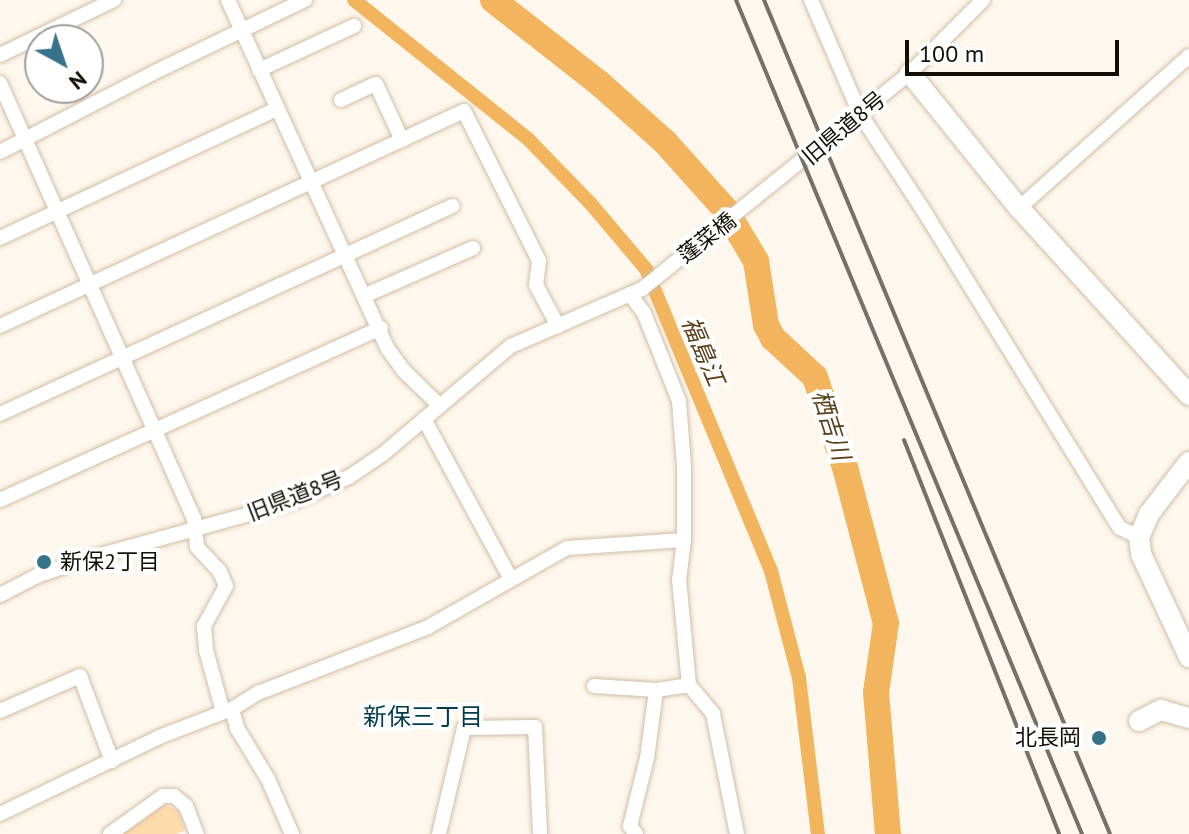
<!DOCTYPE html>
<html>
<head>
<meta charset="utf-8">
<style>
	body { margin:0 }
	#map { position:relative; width:1189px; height:834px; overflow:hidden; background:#fef7ed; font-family:"PT Sans","Noto Sans JP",sans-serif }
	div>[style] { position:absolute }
	.green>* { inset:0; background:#fedbab }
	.canal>* { height:14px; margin:-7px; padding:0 7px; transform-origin:7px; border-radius:7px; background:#f2b45c }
	.river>* { height:26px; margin:-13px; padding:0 13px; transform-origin:13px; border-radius:13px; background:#f2b45c }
	.roads { filter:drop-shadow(0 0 2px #d0bea7) drop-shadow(0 0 2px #d0bea7) }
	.street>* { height:14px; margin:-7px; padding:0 7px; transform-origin:7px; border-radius:7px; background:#fff }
	.secondary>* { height:20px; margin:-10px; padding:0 10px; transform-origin:10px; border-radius:10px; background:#fff }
	.rail>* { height:4px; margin:-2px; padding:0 2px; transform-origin:2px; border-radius:2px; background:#777068 }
	.dots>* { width:22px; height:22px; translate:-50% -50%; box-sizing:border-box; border:4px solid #fff; border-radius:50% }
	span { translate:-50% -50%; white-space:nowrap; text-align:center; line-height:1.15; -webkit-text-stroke:8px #fff; paint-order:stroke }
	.street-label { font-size:22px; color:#140e06 }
	.poi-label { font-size:22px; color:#140e06 }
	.left { translate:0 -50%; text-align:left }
	.right { translate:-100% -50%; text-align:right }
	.water-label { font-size:24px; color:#5a411c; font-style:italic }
	.neighbourhood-label { font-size:24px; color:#003949 }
	.north { position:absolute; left:24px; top:24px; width:80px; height:80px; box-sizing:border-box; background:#fff; border:2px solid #a19f9b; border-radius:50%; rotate:140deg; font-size:22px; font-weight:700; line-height:32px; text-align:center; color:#140e06 }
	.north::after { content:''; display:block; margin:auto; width:28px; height:36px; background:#367389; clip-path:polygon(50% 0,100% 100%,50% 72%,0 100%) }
	.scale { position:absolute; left:905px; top:40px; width:214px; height:36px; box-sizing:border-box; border:4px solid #140e06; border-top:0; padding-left:10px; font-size:24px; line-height:28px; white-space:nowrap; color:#140e06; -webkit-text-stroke:6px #fff; paint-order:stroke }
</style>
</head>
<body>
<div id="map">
	<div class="green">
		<i style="clip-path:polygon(164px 805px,178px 810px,185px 830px,177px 834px,123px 834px)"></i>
	</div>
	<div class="canal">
		<i style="left:354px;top:0;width:223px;rotate:38.6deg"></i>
		<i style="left:528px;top:139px;width:91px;rotate:45.9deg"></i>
		<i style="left:591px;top:204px;width:85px;rotate:49.8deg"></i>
		<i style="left:646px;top:269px;width:327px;rotate:67.5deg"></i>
		<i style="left:771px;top:571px;width:111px;rotate:75.3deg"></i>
		<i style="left:799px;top:678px;width:157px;rotate:83.1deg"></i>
	</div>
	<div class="river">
		<i style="left:493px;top:0;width:135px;rotate:38.1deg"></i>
		<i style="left:599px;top:83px;width:89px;rotate:41.8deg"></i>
		<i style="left:665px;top:142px;width:90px;rotate:48.2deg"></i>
		<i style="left:725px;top:209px;width:61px;rotate:59.2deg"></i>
		<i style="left:756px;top:261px;width:65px;rotate:81.1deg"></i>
		<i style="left:766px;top:325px;width:15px;rotate:62deg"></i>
		<i style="left:773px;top:338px;width:57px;rotate:42.9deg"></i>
		<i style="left:815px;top:377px;width:99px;rotate:71.7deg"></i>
		<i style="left:846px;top:471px;width:157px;rotate:75.3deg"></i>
		<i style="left:886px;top:623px;width:70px;rotate:98.2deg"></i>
		<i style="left:876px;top:692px;width:143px;rotate:85.2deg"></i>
	</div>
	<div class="roads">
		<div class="street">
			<i style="left:228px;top:0;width:384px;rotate:65.4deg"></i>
			<i style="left:388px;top:349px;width:26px;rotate:54deg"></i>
			<i style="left:403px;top:370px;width:49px;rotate:44.2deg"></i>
			<i style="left:811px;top:0;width:124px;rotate:66.7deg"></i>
			<i style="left:860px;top:114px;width:113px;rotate:56.6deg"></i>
			<i style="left:922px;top:208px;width:376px;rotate:58.3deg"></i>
			<i style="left:1120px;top:528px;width:21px;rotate:25deg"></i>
			<i style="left:0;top:55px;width:127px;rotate:-25.8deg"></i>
			<i style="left:259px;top:70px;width:105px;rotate:-24.9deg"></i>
			<i style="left:0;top:83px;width:476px;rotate:66deg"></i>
			<i style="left:194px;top:518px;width:29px;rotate:84deg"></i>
			<i style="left:197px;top:547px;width:34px;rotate:47deg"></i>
			<i style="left:220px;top:572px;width:15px;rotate:67deg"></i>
			<i style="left:226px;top:586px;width:46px;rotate:118.8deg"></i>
			<i style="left:204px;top:626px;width:24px;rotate:85deg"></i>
			<i style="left:206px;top:650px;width:64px;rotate:74.7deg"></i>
			<i style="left:341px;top:100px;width:38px;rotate:-25deg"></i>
			<i style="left:376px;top:84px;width:62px;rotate:65.1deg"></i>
			<i style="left:0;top:152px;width:172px;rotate:-27.3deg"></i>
			<i style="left:153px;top:73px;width:169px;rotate:-25.7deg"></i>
			<i style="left:1019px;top:208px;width:228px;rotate:-41.8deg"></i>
			<i style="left:0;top:238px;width:306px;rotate:-25deg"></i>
			<i style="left:630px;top:294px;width:24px;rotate:54deg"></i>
			<i style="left:644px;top:313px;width:95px;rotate:68.3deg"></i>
			<i style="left:679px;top:401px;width:65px;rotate:85.6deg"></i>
			<i style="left:684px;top:466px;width:74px;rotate:90deg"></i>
			<i style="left:684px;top:540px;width:39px;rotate:97deg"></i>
			<i style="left:679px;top:579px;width:106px;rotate:84.6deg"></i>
			<i style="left:689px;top:685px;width:33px;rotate:171deg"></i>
			<i style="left:656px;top:690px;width:69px;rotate:97.5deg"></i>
			<i style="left:647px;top:758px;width:70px;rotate:104deg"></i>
			<i style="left:630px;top:826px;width:10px;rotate:53deg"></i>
			<i style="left:366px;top:295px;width:117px;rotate:-23.7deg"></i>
			<i style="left:0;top:326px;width:511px;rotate:-24.86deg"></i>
			<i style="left:464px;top:111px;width:168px;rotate:63.4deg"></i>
			<i style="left:539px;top:261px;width:24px;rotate:97deg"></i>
			<i style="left:536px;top:285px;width:47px;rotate:61.8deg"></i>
			<i style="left:0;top:414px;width:498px;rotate:-24.7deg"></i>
			<i style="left:424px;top:419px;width:182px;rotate:61.5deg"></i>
			<i style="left:0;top:500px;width:418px;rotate:-24.3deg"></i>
			<i style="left:0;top:595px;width:42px;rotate:-27.2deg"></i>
			<i style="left:37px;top:576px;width:52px;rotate:-19.1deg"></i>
			<i style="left:86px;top:559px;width:212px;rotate:-15.4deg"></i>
			<i style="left:290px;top:503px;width:64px;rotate:-23.8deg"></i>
			<i style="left:349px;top:477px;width:41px;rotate:-34.1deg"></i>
			<i style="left:383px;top:454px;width:167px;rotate:-40.2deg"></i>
			<i style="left:511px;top:346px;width:143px;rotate:-23.5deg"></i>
			<i style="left:642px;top:289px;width:344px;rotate:-38.9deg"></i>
			<i style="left:910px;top:73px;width:103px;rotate:-45deg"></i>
			<i style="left:689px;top:685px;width:38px;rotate:50deg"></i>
			<i style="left:713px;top:714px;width:122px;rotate:78.7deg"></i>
			<i style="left:594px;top:686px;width:62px;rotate:3.7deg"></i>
			<i style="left:232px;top:709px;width:20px;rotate:75deg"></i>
			<i style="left:237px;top:728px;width:60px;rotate:58.7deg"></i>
			<i style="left:268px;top:779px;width:60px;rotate:66.4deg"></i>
			<i style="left:0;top:711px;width:87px;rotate:-23.6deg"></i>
			<i style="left:80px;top:676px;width:91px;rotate:69.4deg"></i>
			<i style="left:0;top:814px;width:177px;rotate:-25.8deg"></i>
			<i style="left:159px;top:737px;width:78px;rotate:-21deg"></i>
			<i style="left:232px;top:709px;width:31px;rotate:-32deg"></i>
			<i style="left:258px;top:693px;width:182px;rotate:-21.2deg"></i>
			<i style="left:428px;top:627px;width:160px;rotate:-29.6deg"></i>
			<i style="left:567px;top:548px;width:117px;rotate:-3.9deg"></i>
			<i style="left:110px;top:834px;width:65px;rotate:-35.6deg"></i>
			<i style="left:163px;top:796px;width:11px"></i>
			<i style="left:174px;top:796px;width:16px;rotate:40deg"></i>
			<i style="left:186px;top:806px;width:30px;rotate:69deg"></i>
			<i style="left:439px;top:834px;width:109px;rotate:-76.7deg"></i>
			<i style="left:464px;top:728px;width:71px;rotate:-0.8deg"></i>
			<i style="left:535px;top:727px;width:107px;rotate:87.3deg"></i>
		</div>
		<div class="secondary">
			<i style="left:910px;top:73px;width:174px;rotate:51.1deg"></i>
			<i style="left:1019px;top:208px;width:253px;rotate:47.7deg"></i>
			<i style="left:1189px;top:462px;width:66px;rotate:127.6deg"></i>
			<i style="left:1149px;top:514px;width:25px;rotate:113deg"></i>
			<i style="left:1139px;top:537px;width:17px;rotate:83deg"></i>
			<i style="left:1141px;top:554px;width:114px;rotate:65deg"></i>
			<i style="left:1139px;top:721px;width:25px;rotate:-27deg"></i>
			<i style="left:1161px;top:710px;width:29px;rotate:16deg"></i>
		</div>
	</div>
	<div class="rail">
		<i style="left:736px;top:0;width:903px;rotate:67.47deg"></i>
		<i style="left:764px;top:0;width:903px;rotate:67.47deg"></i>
		<i style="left:904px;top:440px;width:423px;rotate:68.5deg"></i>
	</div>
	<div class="dots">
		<i style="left:44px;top:562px;background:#367389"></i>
		<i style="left:1099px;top:738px;background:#367389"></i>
	</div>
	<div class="street-label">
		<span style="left:844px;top:128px;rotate:-40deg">旧県道8号</span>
		<span style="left:707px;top:238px;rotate:-38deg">蓬菜橋</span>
		<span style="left:295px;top:496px;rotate:-21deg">旧県道8号</span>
	</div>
	<div class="poi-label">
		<span class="left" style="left:60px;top:562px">新保2丁目</span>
		<span class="right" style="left:1081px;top:738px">北長岡</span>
	</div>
	<div class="water-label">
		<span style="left:703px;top:351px;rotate:67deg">福島江</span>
		<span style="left:831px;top:425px;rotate:72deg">栖吉川</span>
	</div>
	<div class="neighbourhood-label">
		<span style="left:423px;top:717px">新保三丁目</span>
	</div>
	<div class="north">N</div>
	<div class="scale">100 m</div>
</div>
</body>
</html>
